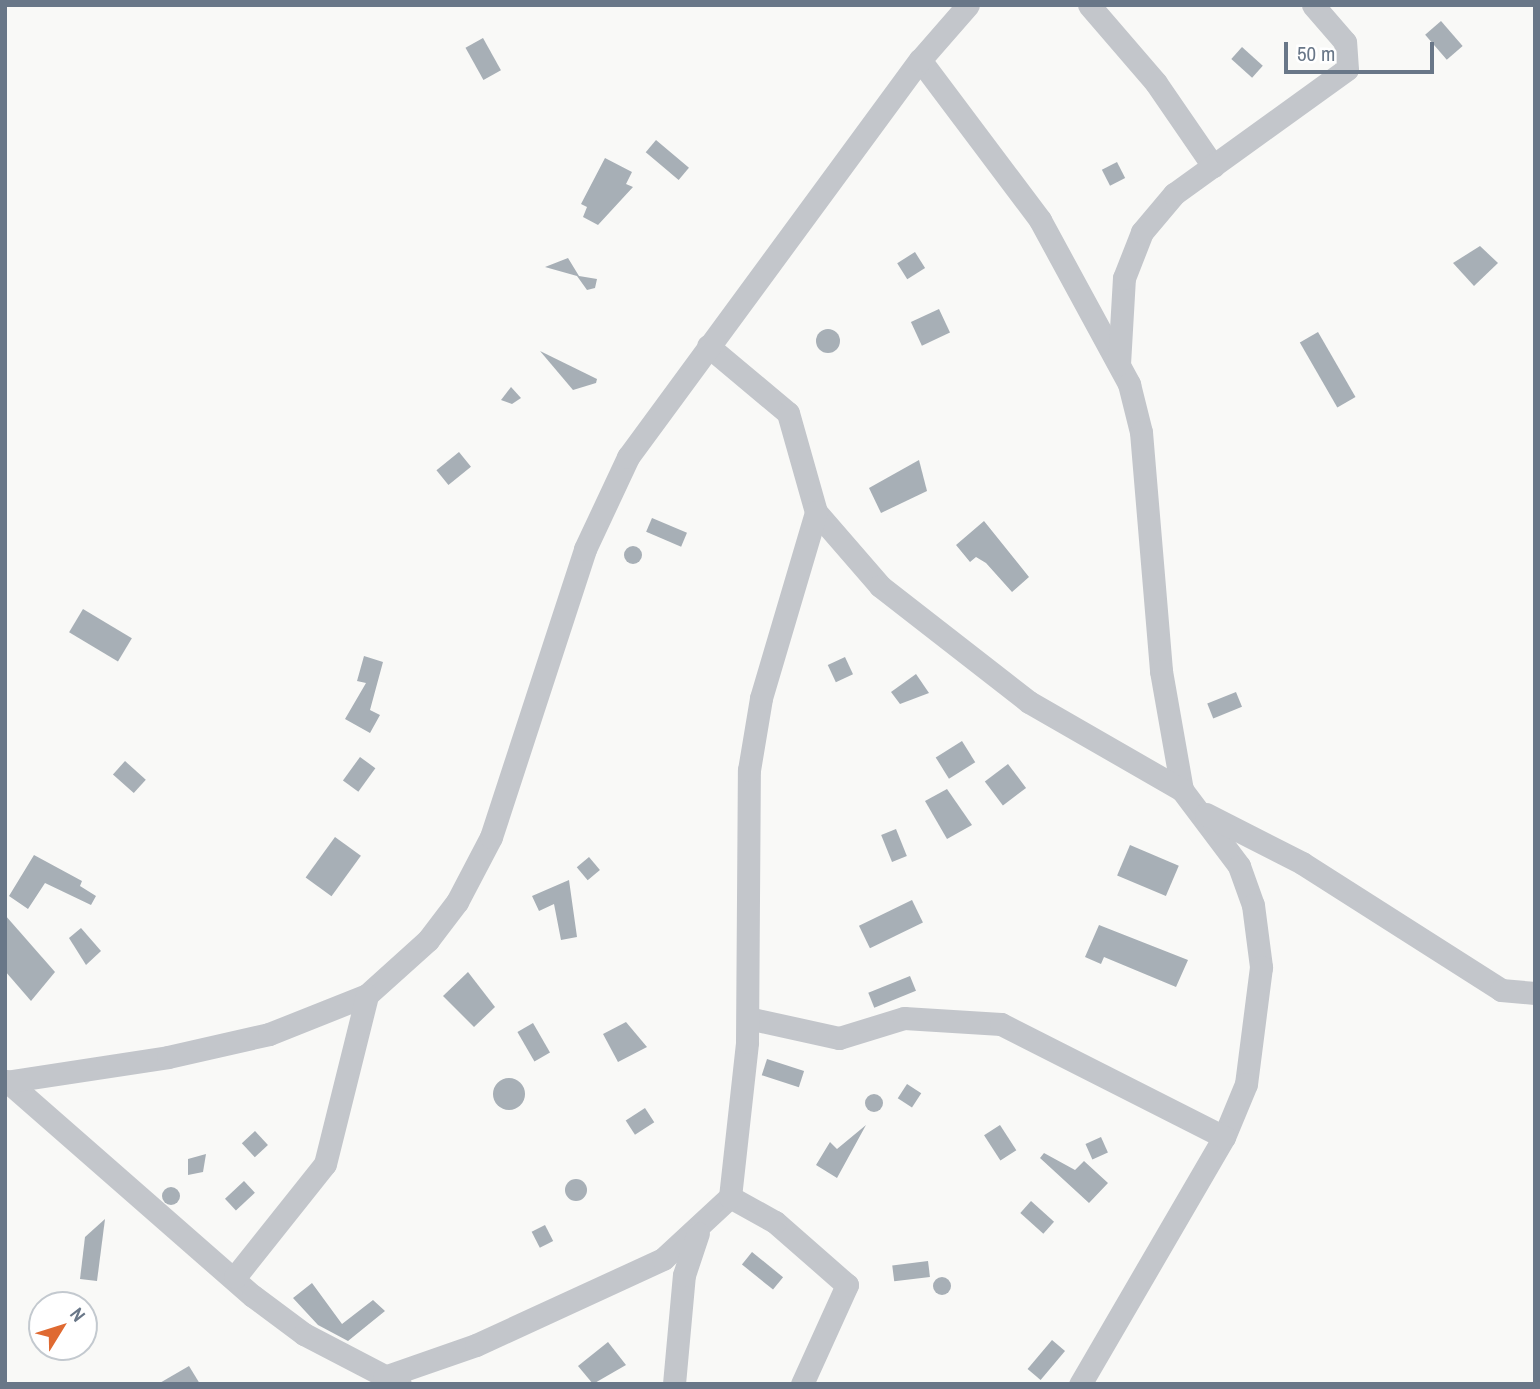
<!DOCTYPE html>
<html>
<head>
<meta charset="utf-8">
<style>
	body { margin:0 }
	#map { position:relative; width:1540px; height:1389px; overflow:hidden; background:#f9f9f7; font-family:"Archivo Narrow",sans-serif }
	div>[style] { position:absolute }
	.building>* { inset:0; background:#a7afb6; transform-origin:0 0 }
	.round { border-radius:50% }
	.street>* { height:23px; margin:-11.5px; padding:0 11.5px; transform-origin:11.5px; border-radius:11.5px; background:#c3c6cb }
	span { translate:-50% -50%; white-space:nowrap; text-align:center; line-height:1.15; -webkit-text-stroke:7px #fff; paint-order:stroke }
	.frame { position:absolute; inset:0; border:7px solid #697788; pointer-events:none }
	.north { position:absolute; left:28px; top:1291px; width:70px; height:70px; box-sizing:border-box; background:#fff; border:2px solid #c3c9cf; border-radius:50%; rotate:52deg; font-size:19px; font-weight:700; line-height:28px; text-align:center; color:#697788 }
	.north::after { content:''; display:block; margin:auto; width:24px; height:32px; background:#df6a32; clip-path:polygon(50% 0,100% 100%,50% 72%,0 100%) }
	.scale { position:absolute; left:1284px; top:42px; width:150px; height:32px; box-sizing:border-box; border:4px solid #697788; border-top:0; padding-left:9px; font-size:21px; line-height:24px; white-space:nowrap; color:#697788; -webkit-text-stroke:5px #fff; paint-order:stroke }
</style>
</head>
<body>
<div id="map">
	<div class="building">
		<i style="left:1441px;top:21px;width:33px;height:21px;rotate:49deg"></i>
		<i style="left:483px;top:38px;width:37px;height:20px;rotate:61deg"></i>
		<i style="left:1242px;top:47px;width:28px;height:16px;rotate:42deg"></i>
		<i style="left:656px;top:140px;width:43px;height:16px;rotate:40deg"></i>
		<i style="clip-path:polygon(605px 158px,632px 172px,626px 184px,633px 187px,598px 225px,583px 217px,587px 207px,581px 204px)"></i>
		<i style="left:1117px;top:162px;width:18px;height:17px;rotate:63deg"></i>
		<i style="clip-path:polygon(1480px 246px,1498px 263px,1474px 286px,1453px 263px)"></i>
		<i style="left:915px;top:252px;width:19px;height:21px;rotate:58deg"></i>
		<i style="clip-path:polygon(568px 258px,579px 276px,597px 279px,595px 288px,587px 290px,577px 276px,545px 267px)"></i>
		<i style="left:939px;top:309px;width:26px;height:31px;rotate:65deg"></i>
		<i class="round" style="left:816px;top:329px;width:24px;height:24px"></i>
		<i style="left:1318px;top:332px;width:75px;height:21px;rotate:60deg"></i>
		<i style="clip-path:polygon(540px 351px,597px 379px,596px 383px,573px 390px)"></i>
		<i style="clip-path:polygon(511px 387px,521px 398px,512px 404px,501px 400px)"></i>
		<i style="left:459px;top:452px;width:19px;height:29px;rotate:51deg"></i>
		<i style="clip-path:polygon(919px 460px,927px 491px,881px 513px,869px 488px)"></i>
		<i style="left:652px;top:518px;width:38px;height:15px;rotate:23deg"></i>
		<i style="clip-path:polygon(984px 521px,1029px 577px,1012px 592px,986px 563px,976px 557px,970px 562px,956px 545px)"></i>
		<i class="round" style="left:624px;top:546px;width:18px;height:18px"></i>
		<i style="left:83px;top:609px;width:57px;height:27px;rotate:31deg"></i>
		<i style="clip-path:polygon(364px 656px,383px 662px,370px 710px,380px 715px,370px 733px,345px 719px,366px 683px,357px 681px)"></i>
		<i style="left:845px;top:657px;width:19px;height:19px;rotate:65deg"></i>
		<i style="clip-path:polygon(916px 674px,929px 693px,900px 704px,891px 692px)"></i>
		<i style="left:1236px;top:692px;width:16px;height:31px;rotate:68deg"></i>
		<i style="left:962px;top:741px;width:25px;height:31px;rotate:58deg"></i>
		<i style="left:360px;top:757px;width:19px;height:29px;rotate:36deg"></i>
		<i style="left:125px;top:761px;width:28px;height:18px;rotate:42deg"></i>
		<i style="left:1008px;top:764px;width:30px;height:29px;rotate:53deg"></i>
		<i style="clip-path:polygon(947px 789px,972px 825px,947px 839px,925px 801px)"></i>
		<i style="left:896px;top:829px;width:29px;height:16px;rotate:68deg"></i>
		<i style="left:335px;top:837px;width:32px;height:50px;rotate:36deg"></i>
		<i style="left:1130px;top:845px;width:53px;height:33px;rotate:23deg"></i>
		<i style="clip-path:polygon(34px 855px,82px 881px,80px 886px,96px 896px,91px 905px,45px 883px,28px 909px,9px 896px)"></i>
		<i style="left:589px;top:857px;width:17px;height:16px;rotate:50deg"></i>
		<i style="clip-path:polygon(569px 880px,577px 937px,561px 940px,554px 904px,539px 911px,532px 896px)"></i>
		<i style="left:912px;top:900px;width:25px;height:59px;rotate:64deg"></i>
		<i style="clip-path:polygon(5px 915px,55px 972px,31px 1001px,5px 971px)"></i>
		<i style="clip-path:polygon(1099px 925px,1188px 960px,1176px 987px,1104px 957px,1101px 964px,1085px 957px)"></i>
		<i style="clip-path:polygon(81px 928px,101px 951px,86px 965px,69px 938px)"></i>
		<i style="clip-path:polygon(468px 972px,495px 1007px,474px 1027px,443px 996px)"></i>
		<i style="left:910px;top:976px;width:16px;height:45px;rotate:68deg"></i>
		<i style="clip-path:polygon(626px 1022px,647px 1047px,618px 1062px,603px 1034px)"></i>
		<i style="left:533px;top:1023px;width:34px;height:18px;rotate:60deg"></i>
		<i style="left:767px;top:1059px;width:39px;height:17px;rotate:18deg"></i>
		<i class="round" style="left:493px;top:1078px;width:32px;height:32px"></i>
		<i style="left:907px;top:1084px;width:17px;height:17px;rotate:33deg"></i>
		<i class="round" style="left:865px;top:1094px;width:18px;height:18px"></i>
		<i style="left:645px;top:1108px;width:17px;height:23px;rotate:57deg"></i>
		<i style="clip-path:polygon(866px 1125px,837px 1178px,816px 1165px,830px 1142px,837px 1149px)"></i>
		<i style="left:1000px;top:1125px;width:30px;height:19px;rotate:57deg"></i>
		<i style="left:255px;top:1131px;width:19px;height:18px;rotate:47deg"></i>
		<i style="left:1101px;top:1137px;width:17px;height:17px;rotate:66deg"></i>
		<i style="clip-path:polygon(1044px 1153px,1075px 1170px,1084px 1161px,1108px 1183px,1089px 1203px,1040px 1158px)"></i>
		<i style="clip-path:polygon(206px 1154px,203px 1172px,188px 1175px,188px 1159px)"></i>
		<i class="round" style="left:565px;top:1179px;width:22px;height:22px"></i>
		<i style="left:244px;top:1181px;width:16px;height:26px;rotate:47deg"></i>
		<i class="round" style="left:162px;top:1187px;width:18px;height:18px"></i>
		<i style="left:1031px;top:1201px;width:31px;height:16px;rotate:42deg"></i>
		<i style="clip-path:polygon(105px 1219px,97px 1281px,80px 1279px,85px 1237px)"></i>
		<i style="left:545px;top:1225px;width:18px;height:15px;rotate:63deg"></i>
		<i style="left:752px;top:1252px;width:40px;height:16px;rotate:39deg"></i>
		<i style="left:928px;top:1261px;width:16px;height:36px;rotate:83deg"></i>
		<i class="round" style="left:933px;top:1277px;width:18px;height:18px"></i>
		<i style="clip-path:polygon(312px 1283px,342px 1324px,373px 1300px,385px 1311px,348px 1341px,318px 1325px,293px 1298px)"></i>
		<i style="left:1052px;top:1340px;width:17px;height:38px;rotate:40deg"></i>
		<i style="clip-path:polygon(608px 1342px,626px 1365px,593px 1384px,578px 1366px)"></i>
		<i style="clip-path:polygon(189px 1366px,200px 1384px,158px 1384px)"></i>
	</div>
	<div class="street">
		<i style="left:1089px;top:5px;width:103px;rotate:49.3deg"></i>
		<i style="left:1156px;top:83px;width:101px;rotate:55.5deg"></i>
		<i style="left:920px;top:60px;width:200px;rotate:53.1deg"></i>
		<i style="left:1040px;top:220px;width:187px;rotate:61.5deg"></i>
		<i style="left:1129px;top:384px;width:49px;rotate:76deg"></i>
		<i style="left:1141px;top:432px;width:240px;rotate:85.2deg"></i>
		<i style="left:1161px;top:671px;width:121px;rotate:80deg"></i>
		<i style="left:1182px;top:790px;width:95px;rotate:53.1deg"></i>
		<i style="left:1239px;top:866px;width:41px;rotate:70.3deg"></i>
		<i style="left:1253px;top:905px;width:63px;rotate:82.6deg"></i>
		<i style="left:1261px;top:967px;width:118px;rotate:97.3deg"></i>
		<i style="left:1246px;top:1084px;width:57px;rotate:112.5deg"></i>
		<i style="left:1224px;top:1137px;width:286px;rotate:120.2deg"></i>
		<i style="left:708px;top:346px;width:104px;rotate:39.9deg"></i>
		<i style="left:788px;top:413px;width:103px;rotate:74.2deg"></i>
		<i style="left:816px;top:512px;width:98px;rotate:49.1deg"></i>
		<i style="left:880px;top:586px;width:189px;rotate:37.9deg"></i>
		<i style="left:1029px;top:702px;width:177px;rotate:29.9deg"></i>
		<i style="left:1119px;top:364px;width:86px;rotate:-86.7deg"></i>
		<i style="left:1124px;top:278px;width:49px;rotate:-68.6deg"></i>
		<i style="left:1142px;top:232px;width:50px;rotate:-49.9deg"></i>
		<i style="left:1174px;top:194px;width:213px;rotate:-35.8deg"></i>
		<i style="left:1347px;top:69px;width:27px;rotate:-94deg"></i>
		<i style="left:1345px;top:42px;width:49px;rotate:-130.9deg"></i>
		<i style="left:1206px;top:814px;width:108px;rotate:27deg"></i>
		<i style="left:1302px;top:863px;width:236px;rotate:32.5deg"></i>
		<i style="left:1501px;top:990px;width:34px;rotate:5deg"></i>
		<i style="left:748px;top:1018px;width:93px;rotate:12.4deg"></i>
		<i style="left:839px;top:1038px;width:68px;rotate:-17.1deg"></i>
		<i style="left:904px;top:1018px;width:97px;rotate:3.5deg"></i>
		<i style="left:1001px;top:1024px;width:250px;rotate:26.9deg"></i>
		<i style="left:7px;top:1081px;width:327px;rotate:41.2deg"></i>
		<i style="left:253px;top:1296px;width:64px;rotate:36.7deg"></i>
		<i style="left:304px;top:1334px;width:108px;rotate:27.5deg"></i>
		<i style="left:5px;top:1082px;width:165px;rotate:-8.7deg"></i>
		<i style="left:168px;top:1057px;width:104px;rotate:-12.8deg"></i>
		<i style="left:269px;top:1034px;width:105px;rotate:-21.7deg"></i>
		<i style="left:367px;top:995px;width:82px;rotate:-42deg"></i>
		<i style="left:428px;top:940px;width:48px;rotate:-52.7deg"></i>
		<i style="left:457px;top:902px;width:73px;rotate:-62.4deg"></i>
		<i style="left:491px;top:837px;width:303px;rotate:-71.9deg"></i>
		<i style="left:585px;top:549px;width:102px;rotate:-64.9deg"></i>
		<i style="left:628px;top:457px;width:493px;rotate:-53.7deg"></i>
		<i style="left:920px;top:60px;width:73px;rotate:-48.9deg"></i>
		<i style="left:235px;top:1277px;width:144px;rotate:-51.5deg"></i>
		<i style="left:325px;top:1164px;width:174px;rotate:-76deg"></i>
		<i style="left:384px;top:1377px;width:97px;rotate:-19.2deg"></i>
		<i style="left:476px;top:1345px;width:206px;rotate:-24.7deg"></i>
		<i style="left:663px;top:1259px;width:91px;rotate:-42.8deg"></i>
		<i style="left:674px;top:1384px;width:109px;rotate:-84.8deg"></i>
		<i style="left:684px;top:1275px;width:44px;rotate:-71.6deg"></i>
		<i style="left:802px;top:1384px;width:109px;rotate:-65.6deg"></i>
		<i style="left:847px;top:1285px;width:96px;rotate:-138.8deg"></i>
		<i style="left:775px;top:1222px;width:51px;rotate:-150.9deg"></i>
		<i style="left:730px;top:1197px;width:156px;rotate:-83.7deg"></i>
		<i style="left:747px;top:1042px;width:272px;rotate:-89.6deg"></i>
		<i style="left:749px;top:770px;width:73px;rotate:-80.5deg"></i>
		<i style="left:761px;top:698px;width:194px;rotate:-73.5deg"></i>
	</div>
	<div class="frame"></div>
	<div class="north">N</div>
	<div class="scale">50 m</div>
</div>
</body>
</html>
